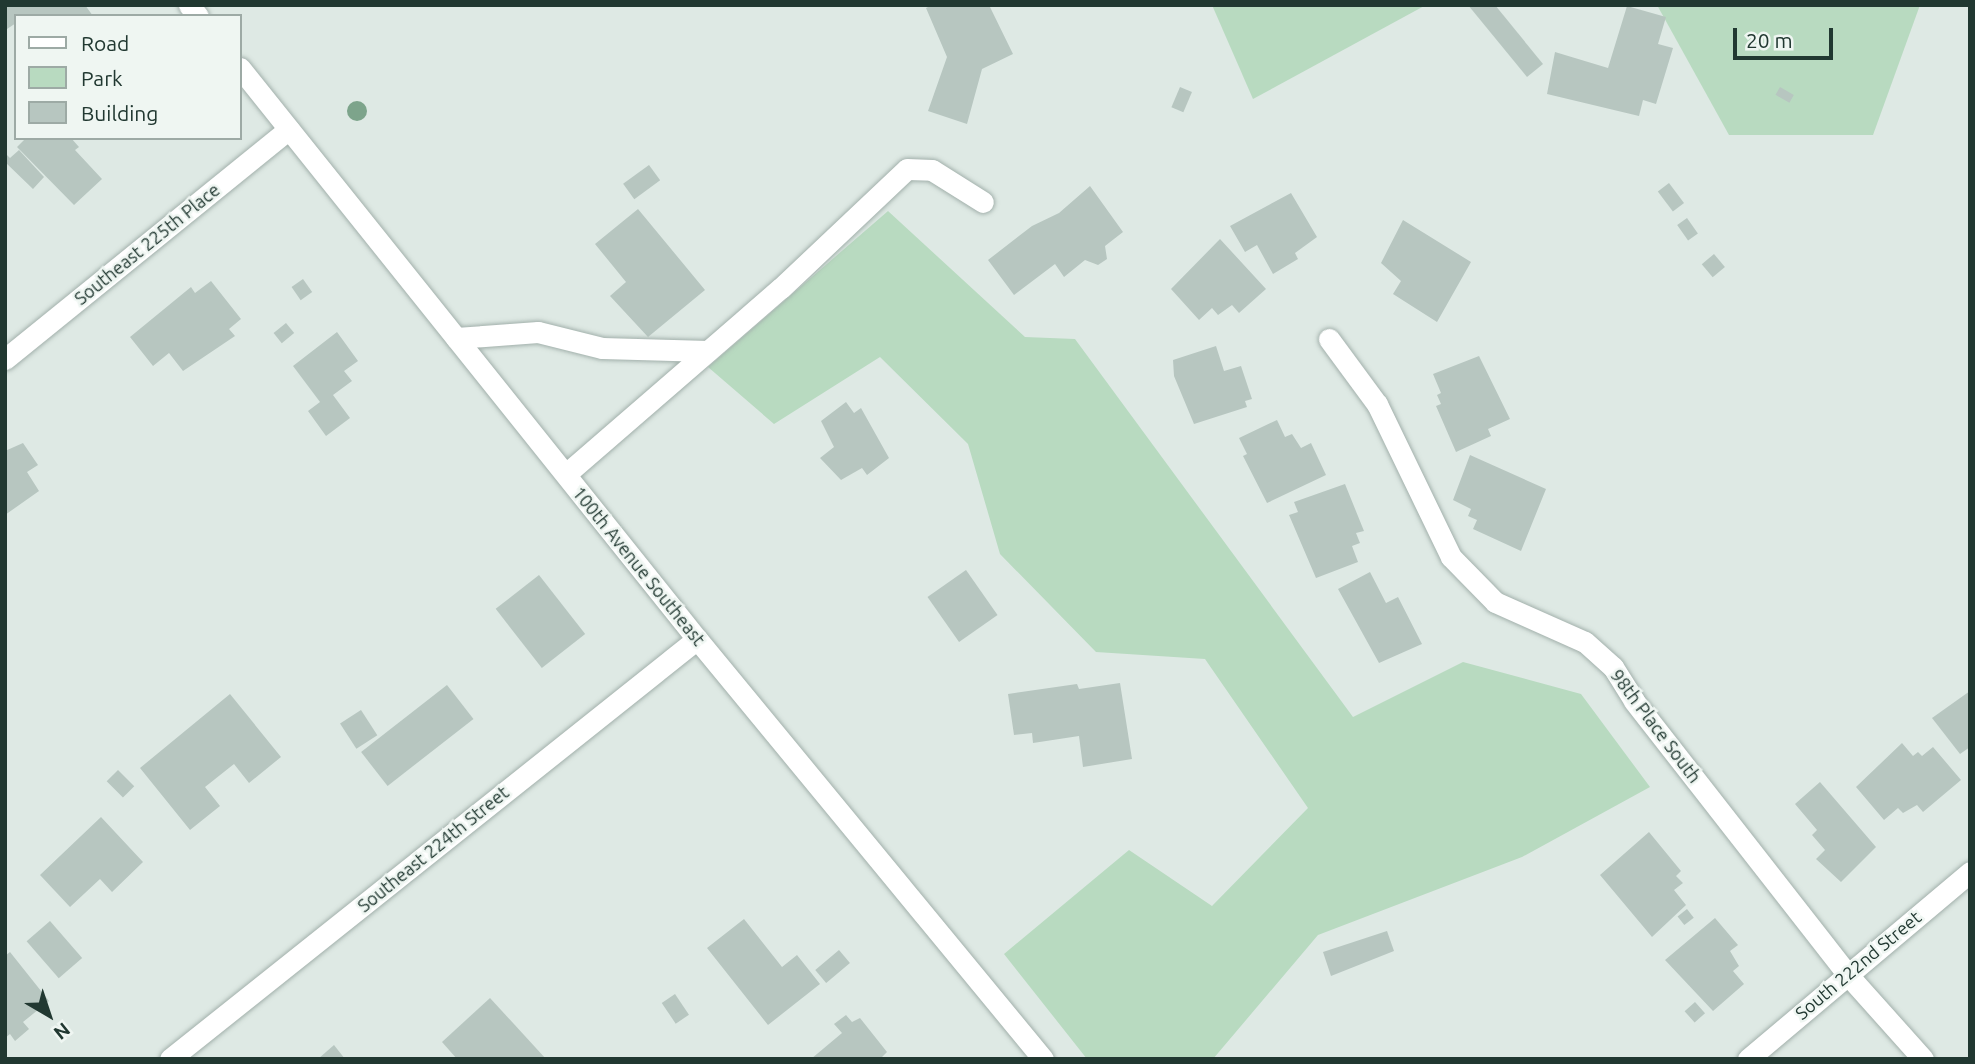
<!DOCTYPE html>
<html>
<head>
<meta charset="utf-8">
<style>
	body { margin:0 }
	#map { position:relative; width:1975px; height:1064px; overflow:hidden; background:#dee9e4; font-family:Ubuntu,sans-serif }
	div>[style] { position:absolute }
	.green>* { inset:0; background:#b8dac0 }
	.building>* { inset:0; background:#b7c6c0; transform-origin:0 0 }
	.roads { filter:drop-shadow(0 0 2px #a2b0ab) drop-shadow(0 0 2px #a2b0ab) }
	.minor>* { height:21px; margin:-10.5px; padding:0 10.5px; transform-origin:10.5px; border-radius:10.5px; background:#fff }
	.trees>* { width:20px; height:20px; margin:-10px; border-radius:50%; background:#7da48b }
	span { translate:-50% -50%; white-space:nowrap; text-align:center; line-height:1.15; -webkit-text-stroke:5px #eff6f2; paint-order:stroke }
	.street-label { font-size:18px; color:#213831 }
	.frame { position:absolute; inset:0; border:7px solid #213831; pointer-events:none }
	.legend { position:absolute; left:14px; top:14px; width:228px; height:126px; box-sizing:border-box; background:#eff6f2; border:2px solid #9daaa5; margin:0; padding:9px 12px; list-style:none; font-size:21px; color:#213831 }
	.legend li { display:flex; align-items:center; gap:14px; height:35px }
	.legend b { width:35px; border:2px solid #9daaa5 }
	.north { position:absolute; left:14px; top:980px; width:70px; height:70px; -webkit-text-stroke:5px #eff6f2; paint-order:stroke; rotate:141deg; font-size:19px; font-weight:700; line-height:28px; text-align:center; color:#213831 }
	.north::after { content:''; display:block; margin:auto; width:24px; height:32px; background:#213831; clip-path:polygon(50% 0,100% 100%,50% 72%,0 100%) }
	.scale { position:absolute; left:1733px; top:28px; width:100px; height:32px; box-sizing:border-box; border:4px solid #213831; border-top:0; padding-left:9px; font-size:21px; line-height:24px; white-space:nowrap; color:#213831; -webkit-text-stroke:5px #eff6f2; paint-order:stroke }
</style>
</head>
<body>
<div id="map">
	<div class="green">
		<i style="clip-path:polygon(1212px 5px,1426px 5px,1253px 99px)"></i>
		<i style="clip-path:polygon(1657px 5px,1920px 5px,1873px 135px,1729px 135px)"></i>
		<i style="clip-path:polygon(888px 211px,1025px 337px,1075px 339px,1353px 717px,1463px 662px,1581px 694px,1650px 787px,1522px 857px,1318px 935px,1213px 1059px,1087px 1059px,1004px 954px,1129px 850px,1212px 906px,1308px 808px,1205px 659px,1096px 652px,1000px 554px,968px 444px,880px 357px,774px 424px,708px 367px)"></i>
	</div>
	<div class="building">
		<i style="clip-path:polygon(5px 5px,85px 5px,93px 16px,16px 16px,16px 23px,7px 29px)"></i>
		<i style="clip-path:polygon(932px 5px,989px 5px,1013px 54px,982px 69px,967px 124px,928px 111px,947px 57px,926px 8px)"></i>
		<i style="clip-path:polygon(1468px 5px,1495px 5px,1543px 64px,1527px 77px)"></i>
		<i style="clip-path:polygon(1627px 6px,1666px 17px,1658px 44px,1673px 48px,1656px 104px,1643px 100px,1639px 116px,1547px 94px,1555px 52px,1608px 68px)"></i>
		<i style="left:1180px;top:87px;width:13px;height:22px;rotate:23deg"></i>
		<i style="left:1780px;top:87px;width:16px;height:9px;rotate:30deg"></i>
		<i style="clip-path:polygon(26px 138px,71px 138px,79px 147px,75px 150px,102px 179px,74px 205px,17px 147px)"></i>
		<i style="clip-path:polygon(19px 150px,44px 177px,33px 189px,5px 162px,5px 153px,10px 158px)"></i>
		<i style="left:649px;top:165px;width:19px;height:32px;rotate:54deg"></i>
		<i style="left:1669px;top:183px;width:25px;height:14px;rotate:53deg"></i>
		<i style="clip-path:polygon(1090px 186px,1123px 232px,1105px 246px,1107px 259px,1098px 265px,1085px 260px,1064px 277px,1055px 264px,1014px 295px,988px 260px,1032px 226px,1059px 213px)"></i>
		<i style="clip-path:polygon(1291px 193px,1317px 237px,1295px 253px,1298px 259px,1273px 274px,1257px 245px,1245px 252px,1230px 226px)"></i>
		<i style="clip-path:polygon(638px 209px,705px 290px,648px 337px,610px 296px,626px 282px,595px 244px)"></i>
		<i style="left:1687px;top:218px;width:19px;height:12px;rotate:55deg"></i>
		<i style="clip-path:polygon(1403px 220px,1471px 262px,1437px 322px,1393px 294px,1401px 281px,1381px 263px)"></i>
		<i style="clip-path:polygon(1220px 239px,1266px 289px,1239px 313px,1232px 305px,1218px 315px,1212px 308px,1199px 320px,1171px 289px)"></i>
		<i style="left:1714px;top:254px;width:17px;height:16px;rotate:50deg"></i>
		<i style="left:303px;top:279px;width:16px;height:14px;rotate:55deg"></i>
		<i style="clip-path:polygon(211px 281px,241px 319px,229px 329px,235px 336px,183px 371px,169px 353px,153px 366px,130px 337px,191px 287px,195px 293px)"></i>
		<i style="left:286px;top:323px;width:13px;height:16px;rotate:51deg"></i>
		<i style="clip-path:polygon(337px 332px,358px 361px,344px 371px,352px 381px,333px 395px,350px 418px,326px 436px,308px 411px,320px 402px,293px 366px)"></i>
		<i style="clip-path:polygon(1216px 346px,1224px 371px,1241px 366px,1252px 399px,1245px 401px,1247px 407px,1194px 424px,1174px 376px,1173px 360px)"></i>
		<i style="clip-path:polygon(1479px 356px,1510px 419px,1488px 429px,1491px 436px,1456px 452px,1436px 406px,1441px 404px,1437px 395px,1441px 393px,1433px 374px)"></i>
		<i style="clip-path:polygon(846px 402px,854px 413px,861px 408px,889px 458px,867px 475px,862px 468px,841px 480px,820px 458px,834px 447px,821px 421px)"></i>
		<i style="clip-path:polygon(1277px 420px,1285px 437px,1292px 434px,1301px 448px,1311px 443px,1326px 475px,1267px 503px,1243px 456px,1247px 454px,1239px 438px)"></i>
		<i style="clip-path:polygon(23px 443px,38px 465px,27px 472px,39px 491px,5px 515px,5px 451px)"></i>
		<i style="clip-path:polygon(1470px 455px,1546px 489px,1521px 551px,1473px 529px,1477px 520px,1468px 516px,1471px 509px,1453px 500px)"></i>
		<i style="clip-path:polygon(1345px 484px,1364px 531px,1356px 533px,1360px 543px,1352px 546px,1358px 562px,1316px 578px,1289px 515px,1298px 512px,1294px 502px)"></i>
		<i style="left:966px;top:570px;width:55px;height:47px;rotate:55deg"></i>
		<i style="clip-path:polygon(1370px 572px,1386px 603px,1398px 597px,1422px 644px,1379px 663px,1338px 589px)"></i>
		<i style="left:539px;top:575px;width:75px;height:55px;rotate:52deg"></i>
		<i style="clip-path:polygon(1120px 683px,1132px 759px,1083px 767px,1079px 736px,1033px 743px,1032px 733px,1014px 735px,1008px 694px,1077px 684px,1079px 689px)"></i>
		<i style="left:447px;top:685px;width:43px;height:109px;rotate:52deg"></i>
		<i style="clip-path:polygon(1970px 691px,1970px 747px,1960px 754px,1932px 718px)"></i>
		<i style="clip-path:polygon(230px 694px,281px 757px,249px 783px,234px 764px,205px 787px,220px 806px,190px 830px,140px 768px)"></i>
		<i style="left:361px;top:710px;width:30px;height:25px;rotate:57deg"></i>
		<i style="clip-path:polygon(1902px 743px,1913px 756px,1918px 752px,1922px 756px,1933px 747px,1961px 780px,1923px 812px,1917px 805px,1903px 813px,1898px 808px,1884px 820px,1856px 787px)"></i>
		<i style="left:118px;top:770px;width:23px;height:16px;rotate:45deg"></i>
		<i style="clip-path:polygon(1820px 782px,1876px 847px,1841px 882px,1816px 859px,1825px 850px,1812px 835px,1817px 830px,1795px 804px)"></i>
		<i style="clip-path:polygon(101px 817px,143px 862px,112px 892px,100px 879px,70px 907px,40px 875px)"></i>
		<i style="clip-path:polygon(1649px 832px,1681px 871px,1676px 876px,1683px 883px,1674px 890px,1686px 905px,1652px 937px,1600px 875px)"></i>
		<i style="left:1687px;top:909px;width:11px;height:12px;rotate:52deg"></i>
		<i style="clip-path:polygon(1715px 918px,1738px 945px,1730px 951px,1739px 966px,1733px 971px,1744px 984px,1713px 1011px,1665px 960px)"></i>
		<i style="clip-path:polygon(744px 919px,782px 967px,797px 955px,820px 984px,768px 1025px,707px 948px)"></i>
		<i style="left:50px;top:921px;width:49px;height:31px;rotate:49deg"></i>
		<i style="clip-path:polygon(1387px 931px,1394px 951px,1331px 976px,1323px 952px)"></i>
		<i style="left:839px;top:950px;width:17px;height:31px;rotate:50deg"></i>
		<i style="clip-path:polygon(10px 952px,49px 1001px,23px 1022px,29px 1029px,15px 1041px,10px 1034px,5px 1038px,5px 956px)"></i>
		<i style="left:675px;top:994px;width:25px;height:16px;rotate:56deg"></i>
		<i style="clip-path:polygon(490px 998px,546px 1059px,457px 1059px,442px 1042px)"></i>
		<i style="left:1695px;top:1002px;width:15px;height:14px;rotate:48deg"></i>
		<i style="clip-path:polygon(846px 1015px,852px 1022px,860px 1018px,887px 1052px,880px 1059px,811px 1059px,842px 1033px,834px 1024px)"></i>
		<i style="clip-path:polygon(334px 1045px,345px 1059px,318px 1059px)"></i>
	</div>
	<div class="roads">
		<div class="minor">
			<i style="left:189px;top:5px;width:14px;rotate:51deg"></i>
			<i style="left:240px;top:68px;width:731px;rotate:51.33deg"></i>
			<i style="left:697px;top:639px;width:544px;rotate:50.52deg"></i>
			<i style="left:456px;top:338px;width:82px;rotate:-4.2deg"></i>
			<i style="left:538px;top:332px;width:66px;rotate:14deg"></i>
			<i style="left:602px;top:348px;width:106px;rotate:1.6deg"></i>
			<i style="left:1329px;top:339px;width:81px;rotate:53.6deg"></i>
			<i style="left:1377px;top:404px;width:170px;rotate:64.2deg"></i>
			<i style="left:1451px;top:557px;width:63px;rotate:45.6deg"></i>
			<i style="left:1495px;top:602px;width:98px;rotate:24deg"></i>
			<i style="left:1585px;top:642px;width:38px;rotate:42deg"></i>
			<i style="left:1613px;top:667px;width:40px;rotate:58deg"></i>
			<i style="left:1634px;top:701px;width:346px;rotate:52deg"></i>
			<i style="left:1847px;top:974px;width:114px;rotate:48.2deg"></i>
			<i style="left:5px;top:359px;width:365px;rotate:-39deg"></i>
			<i style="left:566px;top:474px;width:284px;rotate:-40.9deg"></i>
			<i style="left:781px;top:288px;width:173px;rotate:-43.4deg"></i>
			<i style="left:907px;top:169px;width:25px;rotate:2deg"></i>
			<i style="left:932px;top:170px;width:60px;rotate:32.1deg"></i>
			<i style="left:170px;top:1059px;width:674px;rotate:-38.55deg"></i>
			<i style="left:1748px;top:1059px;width:290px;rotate:-40.1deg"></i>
		</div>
	</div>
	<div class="trees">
		<i style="left:357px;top:111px"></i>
	</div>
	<div class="street-label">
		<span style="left:147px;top:244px;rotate:-39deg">Southeast 225th Place</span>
		<span style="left:639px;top:566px;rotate:51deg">100th Avenue Southeast</span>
		<span style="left:1656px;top:726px;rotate:53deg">98th Place South</span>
		<span style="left:433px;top:849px;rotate:-39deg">Southeast 224th Street</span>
		<span style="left:1858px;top:965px;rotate:-40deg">South 222nd Street</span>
	</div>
	<div class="frame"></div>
	<ul class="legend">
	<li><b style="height:9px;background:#fff"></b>Road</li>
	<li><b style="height:19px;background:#b8dac0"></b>Park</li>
	<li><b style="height:19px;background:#b7c6c0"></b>Building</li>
	</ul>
	<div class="north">N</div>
	<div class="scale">20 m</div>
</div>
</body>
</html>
